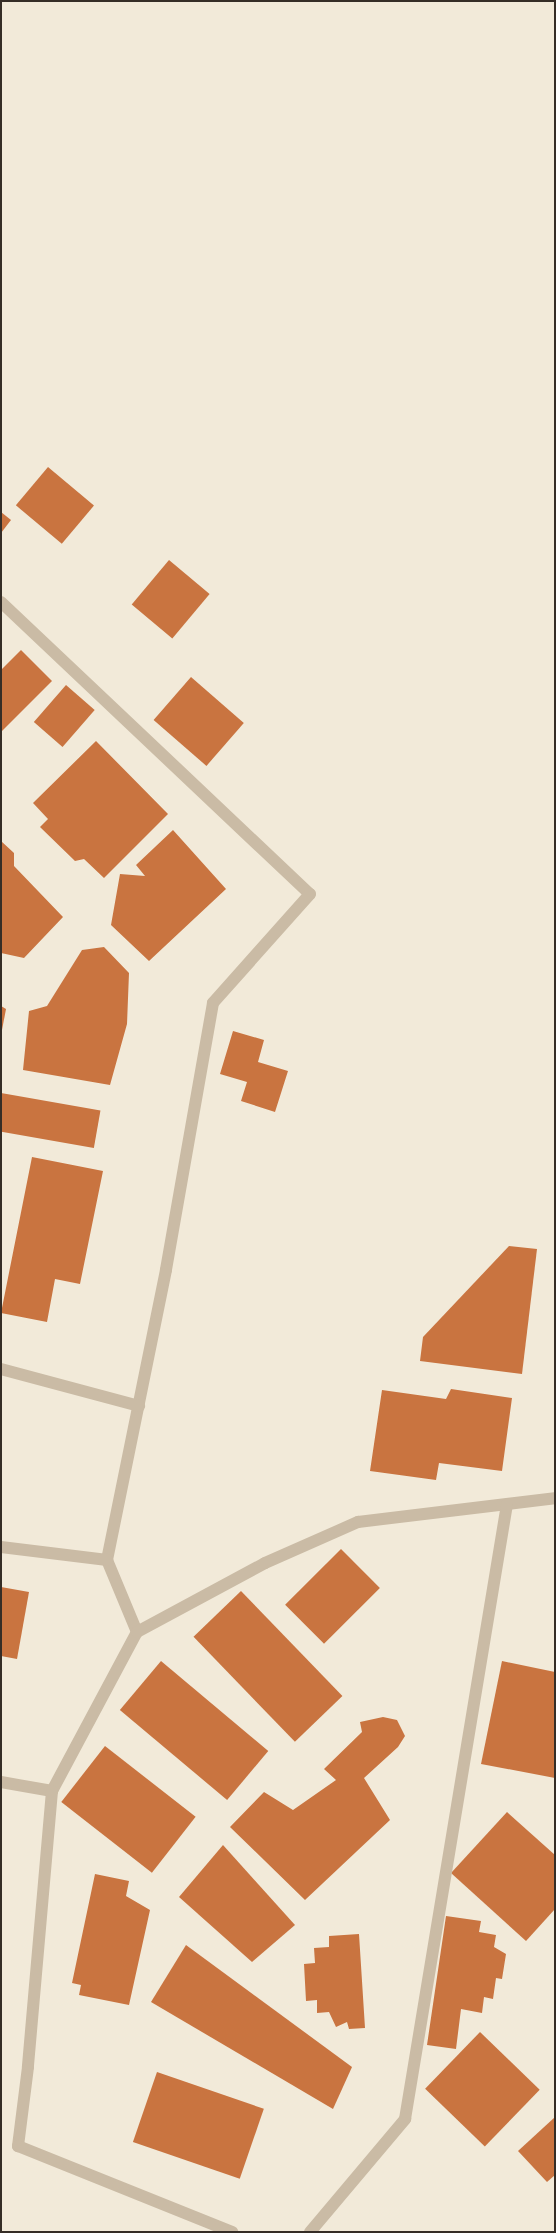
<!DOCTYPE html>
<html>
<head>
<meta charset="utf-8">
<style>
	body { margin:0 }
	#map { position:relative; width:556px; height:2233px; overflow:hidden; background:#f2ead9; font-family:"Open Sans",sans-serif }
	div>[style] { position:absolute }
	.building>* { inset:0; background:#c97440; transform-origin:0 0 }
	.minor>* { height:12px; margin:-6px; padding:0 6px; transform-origin:6px; border-radius:6px; background:#cabba5 }
	span { translate:-50% -50%; white-space:nowrap; text-align:center; line-height:1.15; -webkit-text-stroke:4px #faf3e5; paint-order:stroke }
	.frame { position:absolute; inset:0; border:2px solid #352d26; pointer-events:none }
</style>
</head>
<body>
<div id="map">
	<div class="building">
		<i style="left:48px;top:467px;width:60px;height:50px;rotate:40deg"></i>
		<i style="clip-path:polygon(1px 512px,11px 520px,1px 533px)"></i>
		<i style="left:169px;top:560px;width:53px;height:58px;rotate:40deg"></i>
		<i style="clip-path:polygon(21px 650px,52px 681px,1px 732px,1px 670px)"></i>
		<i style="left:191px;top:677px;width:70px;height:57px;rotate:41deg"></i>
		<i style="left:66px;top:685px;width:38px;height:49px;rotate:41deg"></i>
		<i style="clip-path:polygon(96px 741px,168px 814px,104px 878px,84px 859px,75px 861px,40px 827px,48px 819px,33px 803px)"></i>
		<i style="clip-path:polygon(173px 830px,226px 889px,149px 961px,111px 925px,120px 874px,145px 876px,136px 865px)"></i>
		<i style="clip-path:polygon(1px 841px,14px 853px,14px 866px,63px 917px,24px 958px,1px 953px)"></i>
		<i style="clip-path:polygon(104px 947px,129px 973px,127px 1024px,110px 1085px,23px 1070px,29px 1011px,47px 1006px,82px 950px)"></i>
		<i style="clip-path:polygon(1px 1006px,6px 1009px,2px 1030px,1px 1030px)"></i>
		<i style="clip-path:polygon(233px 1031px,264px 1040px,258px 1062px,288px 1071px,275px 1112px,241px 1101px,247px 1082px,220px 1074px)"></i>
		<i style="left:1px;top:1093px;width:101px;height:38px;rotate:10deg"></i>
		<i style="clip-path:polygon(32px 1157px,103px 1171px,80px 1284px,55px 1279px,47px 1322px,1px 1313px)"></i>
		<i style="clip-path:polygon(509px 1246px,537px 1249px,522px 1374px,420px 1361px,423px 1337px)"></i>
		<i style="clip-path:polygon(451px 1389px,512px 1398px,502px 1471px,439px 1463px,436px 1480px,370px 1471px,382px 1390px,446px 1399px)"></i>
		<i style="left:341px;top:1549px;width:55px;height:79px;rotate:45deg"></i>
		<i style="clip-path:polygon(1px 1587px,29px 1592px,17px 1659px,1px 1656px)"></i>
		<i style="left:241px;top:1591px;width:146px;height:66px;rotate:46deg"></i>
		<i style="left:161px;top:1661px;width:140px;height:64px;rotate:40deg"></i>
		<i style="clip-path:polygon(502px 1661px,555px 1672px,555px 1778px,481px 1764px)"></i>
		<i style="clip-path:polygon(383px 1717px,397px 1720px,405px 1736px,398px 1747px,364px 1778px,390px 1820px,305px 1900px,230px 1827px,264px 1792px,293px 1810px,336px 1780px,324px 1769px,362px 1732px,360px 1722px)"></i>
		<i style="left:105px;top:1746px;width:115px;height:71px;rotate:38deg"></i>
		<i style="clip-path:polygon(507px 1812px,555px 1855px,555px 1909px,526px 1941px,451px 1873px)"></i>
		<i style="clip-path:polygon(223px 1845px,295px 1925px,252px 1962px,179px 1897px)"></i>
		<i style="clip-path:polygon(95px 1874px,129px 1881px,126px 1896px,150px 1910px,129px 2005px,79px 1995px,81px 1985px,72px 1983px)"></i>
		<i style="clip-path:polygon(446px 1916px,481px 1921px,479px 1932px,496px 1935px,494px 1947px,506px 1954px,502px 1979px,496px 1978px,493px 1999px,484px 1997px,482px 2013px,461px 2009px,456px 2049px,427px 2045px)"></i>
		<i style="clip-path:polygon(359px 1934px,365px 2028px,349px 2029px,347px 2022px,336px 2027px,329px 2012px,317px 2013px,317px 2000px,306px 2001px,304px 1964px,315px 1963px,314px 1948px,329px 1947px,329px 1936px)"></i>
		<i style="clip-path:polygon(186px 1945px,352px 2067px,333px 2109px,151px 2002px)"></i>
		<i style="left:480px;top:2032px;width:83px;height:79px;rotate:44deg"></i>
		<i style="left:157px;top:2072px;width:113px;height:74px;rotate:19deg"></i>
		<i style="clip-path:polygon(555px 2117px,555px 2175px,547px 2182px,518px 2151px)"></i>
	</div>
	<div class="minor">
		<i style="left:1px;top:602px;width:425px;rotate:43.4deg"></i>
		<i style="left:310px;top:894px;width:146px;rotate:131.7deg"></i>
		<i style="left:213px;top:1003px;width:271px;rotate:100deg"></i>
		<i style="left:166px;top:1270px;width:296px;rotate:101.5deg"></i>
		<i style="left:107px;top:1560px;width:78px;rotate:67.4deg"></i>
		<i style="left:1px;top:1369px;width:143px;rotate:15deg"></i>
		<i style="left:1px;top:1547px;width:107px;rotate:7deg"></i>
		<i style="left:1px;top:1782px;width:52px;rotate:10deg"></i>
		<i style="left:52px;top:1791px;width:180px;rotate:-61.9deg"></i>
		<i style="left:137px;top:1632px;width:145px;rotate:-28.3deg"></i>
		<i style="left:265px;top:1563px;width:102px;rotate:-23.8deg"></i>
		<i style="left:358px;top:1522px;width:198px;rotate:-6.9deg"></i>
		<i style="left:52px;top:1791px;width:277px;rotate:95deg"></i>
		<i style="left:28px;top:2067px;width:80px;rotate:97.2deg"></i>
		<i style="left:18px;top:2146px;width:231px;rotate:21.9deg"></i>
		<i style="left:310px;top:2232px;width:148px;rotate:-49.9deg"></i>
		<i style="left:405px;top:2119px;width:623px;rotate:-80.58deg"></i>
	</div>
	<div class="frame"></div>
</div>
</body>
</html>
